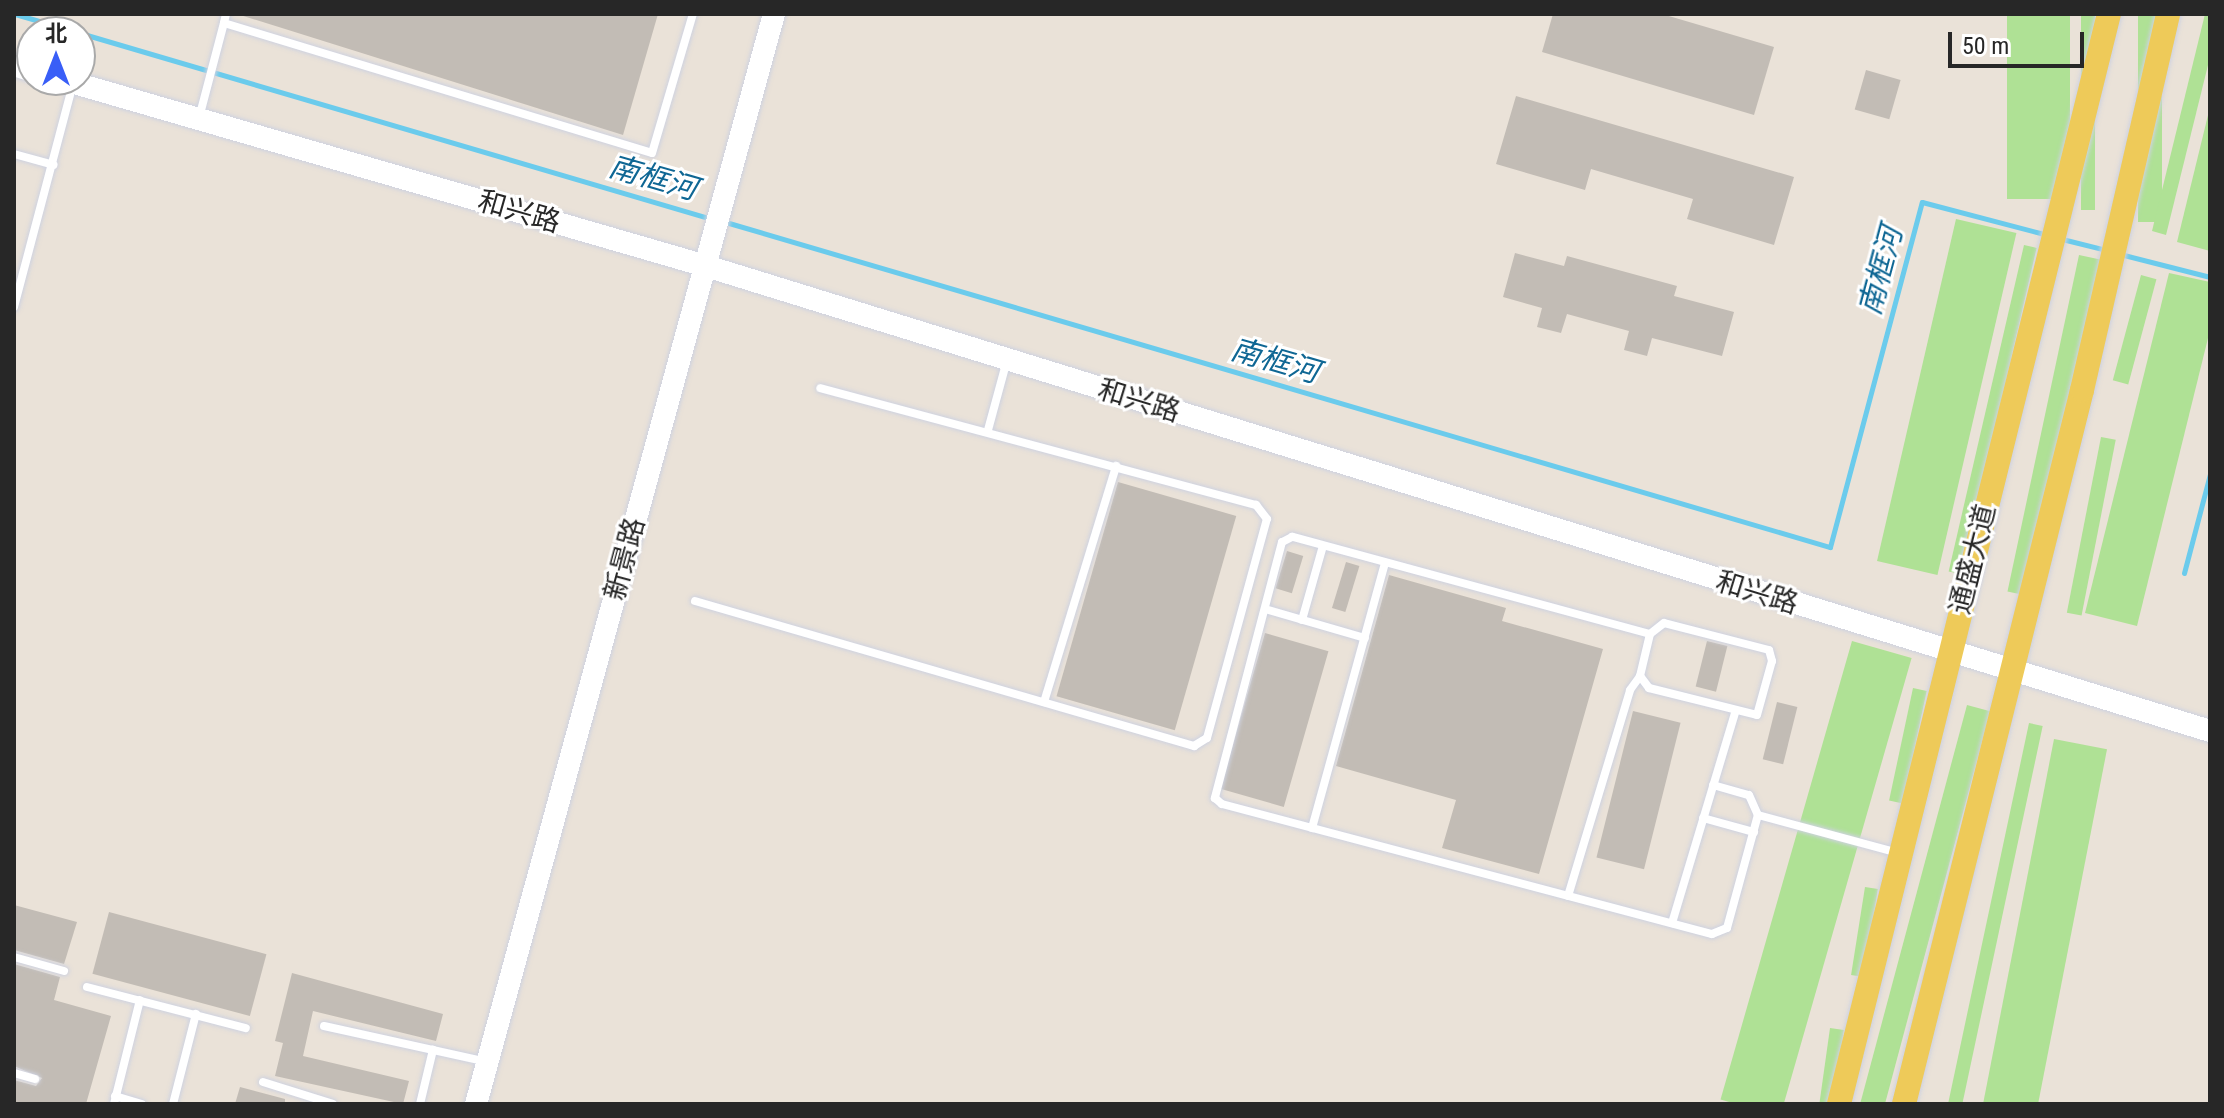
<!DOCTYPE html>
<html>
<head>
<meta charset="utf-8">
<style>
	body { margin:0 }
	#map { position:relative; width:2224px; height:1118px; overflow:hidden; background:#eae2d8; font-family:"Roboto Condensed","Noto Sans SC",sans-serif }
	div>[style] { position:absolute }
	.green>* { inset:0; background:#afe195; transform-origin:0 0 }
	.stream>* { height:5px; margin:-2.5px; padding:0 2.5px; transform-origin:2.5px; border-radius:2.5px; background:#6bcbec }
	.building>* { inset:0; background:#c2bcb5; transform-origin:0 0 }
	.roads { filter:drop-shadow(0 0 2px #ced2e0) drop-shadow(0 0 2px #ced2e0) }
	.lane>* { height:8px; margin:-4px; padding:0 4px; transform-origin:4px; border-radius:4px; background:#fff }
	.secondary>* { height:22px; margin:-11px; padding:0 11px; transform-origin:11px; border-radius:11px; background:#fff }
	.primary>* { height:24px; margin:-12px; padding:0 12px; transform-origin:12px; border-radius:12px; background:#eeca59 }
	span { translate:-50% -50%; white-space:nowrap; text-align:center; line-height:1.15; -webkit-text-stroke:6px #fff; paint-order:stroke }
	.street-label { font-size:28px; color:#272727 }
	.water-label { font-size:30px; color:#0f6794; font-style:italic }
	.frame { position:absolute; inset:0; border:16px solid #272727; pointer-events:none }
	.north { position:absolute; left:16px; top:16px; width:80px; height:80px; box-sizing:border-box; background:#fff; border:2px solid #a9a9a9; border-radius:50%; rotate:0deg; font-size:22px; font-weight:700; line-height:32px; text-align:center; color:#272727 }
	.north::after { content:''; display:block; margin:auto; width:28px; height:36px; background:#395ef7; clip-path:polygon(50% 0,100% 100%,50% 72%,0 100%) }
	.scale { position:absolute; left:1948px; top:32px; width:136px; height:36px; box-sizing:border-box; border:4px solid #272727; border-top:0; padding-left:10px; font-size:24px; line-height:28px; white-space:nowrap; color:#272727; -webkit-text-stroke:6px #fff; paint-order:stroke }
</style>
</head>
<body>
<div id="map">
	<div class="green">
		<i style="left:2007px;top:14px;width:63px;height:185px"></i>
		<i style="left:2081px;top:14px;width:14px;height:196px"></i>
		<i style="left:2138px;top:14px;width:24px;height:208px"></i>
		<i style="clip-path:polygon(2205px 14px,2210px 14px,2210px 57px,2166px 235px,2152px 231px)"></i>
		<i style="clip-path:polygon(2210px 107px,2210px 251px,2177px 242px)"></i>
		<i style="left:1956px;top:219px;width:62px;height:351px;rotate:13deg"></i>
		<i style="left:2024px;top:245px;width:13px;height:335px;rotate:13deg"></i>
		<i style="left:2079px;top:255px;width:24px;height:344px;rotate:12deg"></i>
		<i style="clip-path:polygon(2169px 273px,2210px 282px,2210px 330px,2137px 626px,2085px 613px)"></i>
		<i style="left:2141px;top:275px;width:16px;height:109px;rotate:15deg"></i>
		<i style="left:2101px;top:437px;width:15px;height:179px;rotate:11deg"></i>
		<i style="left:1852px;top:641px;width:62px;height:477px;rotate:16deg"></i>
		<i style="left:1913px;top:688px;width:14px;height:115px;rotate:12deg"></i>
		<i style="left:1967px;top:705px;width:24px;height:411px;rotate:15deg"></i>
		<i style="left:2029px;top:723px;width:14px;height:392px;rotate:12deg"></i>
		<i style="left:2054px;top:739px;width:54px;height:376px;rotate:11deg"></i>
		<i style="left:1865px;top:887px;width:13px;height:89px;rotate:9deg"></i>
		<i style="left:1830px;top:1028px;width:14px;height:78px;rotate:8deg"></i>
	</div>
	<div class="stream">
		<i style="left:15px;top:14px;width:65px;rotate:16.2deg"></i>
		<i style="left:80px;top:33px;width:659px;rotate:16.4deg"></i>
		<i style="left:722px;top:221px;width:1155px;rotate:16.4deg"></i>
		<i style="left:1830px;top:547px;width:357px;rotate:-75.1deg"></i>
		<i style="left:1922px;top:202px;width:130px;rotate:14.7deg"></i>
		<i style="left:2062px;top:239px;width:45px;rotate:14deg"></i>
		<i style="left:2120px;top:254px;width:93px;rotate:14.3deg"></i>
		<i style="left:2184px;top:573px;width:102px;rotate:-75.3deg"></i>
	</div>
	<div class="building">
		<i style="clip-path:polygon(237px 14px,658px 14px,623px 135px)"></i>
		<i style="clip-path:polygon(1553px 14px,1662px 14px,1774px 47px,1754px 115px,1542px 52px)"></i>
		<i style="left:1866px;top:70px;width:36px;height:41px;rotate:16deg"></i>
		<i style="clip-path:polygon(1516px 96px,1794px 177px,1774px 245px,1687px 219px,1693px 199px,1591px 169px,1585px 190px,1496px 164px)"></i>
		<i style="clip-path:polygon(1515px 253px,1564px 266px,1567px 256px,1677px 286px,1674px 296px,1734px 312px,1722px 356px,1652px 338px,1647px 356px,1624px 350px,1629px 331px,1567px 314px,1561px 333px,1537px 327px,1542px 308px,1503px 297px)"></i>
		<i style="left:1118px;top:482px;width:123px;height:223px;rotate:16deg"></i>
		<i style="left:1287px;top:551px;width:17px;height:39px;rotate:17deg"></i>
		<i style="left:1346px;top:562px;width:14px;height:48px;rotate:17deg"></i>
		<i style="clip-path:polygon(1389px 575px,1506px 608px,1502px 621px,1603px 649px,1539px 874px,1442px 848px,1456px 800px,1336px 766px)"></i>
		<i style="left:1265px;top:633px;width:66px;height:162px;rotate:16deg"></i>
		<i style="left:1707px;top:641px;width:21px;height:47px;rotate:14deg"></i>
		<i style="left:1777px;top:702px;width:21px;height:59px;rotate:14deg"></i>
		<i style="left:1633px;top:711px;width:49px;height:151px;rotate:14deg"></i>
		<i style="clip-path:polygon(14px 905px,77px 922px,64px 964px,14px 950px)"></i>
		<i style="left:109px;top:912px;width:163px;height:64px;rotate:15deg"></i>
		<i style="clip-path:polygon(14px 964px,60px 977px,54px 1000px,111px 1016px,86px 1104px,14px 1104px,14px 1080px,36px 1086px,42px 1078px,14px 1066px)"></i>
		<i style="clip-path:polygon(292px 973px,443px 1014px,436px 1041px,313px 1011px,303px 1056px,409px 1081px,403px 1104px,275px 1076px,283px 1043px,275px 1041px)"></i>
		<i style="clip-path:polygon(240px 1087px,285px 1099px,285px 1104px,235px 1104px)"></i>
	</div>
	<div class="roads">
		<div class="lane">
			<i style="left:226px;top:14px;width:9px;rotate:103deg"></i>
			<i style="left:224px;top:23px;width:447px;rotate:16.9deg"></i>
			<i style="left:652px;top:153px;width:145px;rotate:-73.6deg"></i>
			<i style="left:199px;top:118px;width:98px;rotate:-75.3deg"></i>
			<i style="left:14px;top:154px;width:41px;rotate:15.4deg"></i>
			<i style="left:14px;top:307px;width:231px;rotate:-75.2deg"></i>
			<i style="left:988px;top:430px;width:73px;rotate:-74.8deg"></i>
			<i style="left:695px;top:601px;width:520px;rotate:16.2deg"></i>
			<i style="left:1194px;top:746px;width:15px;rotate:-32deg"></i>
			<i style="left:1207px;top:738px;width:227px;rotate:-74.7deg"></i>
			<i style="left:1267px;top:519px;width:18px;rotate:-128deg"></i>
			<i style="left:1256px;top:505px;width:451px;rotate:-165deg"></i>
			<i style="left:1265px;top:609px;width:104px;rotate:16.2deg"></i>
			<i style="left:1302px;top:620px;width:77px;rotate:-74.2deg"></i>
			<i style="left:1650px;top:634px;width:43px;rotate:103.4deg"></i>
			<i style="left:1640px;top:676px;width:15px;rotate:53deg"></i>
			<i style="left:1649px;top:688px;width:111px;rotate:14deg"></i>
			<i style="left:1757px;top:715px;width:56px;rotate:-74.5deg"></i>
			<i style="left:1772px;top:661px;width:11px;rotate:-105deg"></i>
			<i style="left:1769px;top:650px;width:108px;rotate:-165.6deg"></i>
			<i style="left:1664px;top:623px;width:18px;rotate:142deg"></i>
			<i style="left:1650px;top:634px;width:371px;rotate:-164.8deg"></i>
			<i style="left:1292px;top:537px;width:11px;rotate:153deg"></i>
			<i style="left:1282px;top:542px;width:265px;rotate:104.7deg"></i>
			<i style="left:1215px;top:798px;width:9px;rotate:41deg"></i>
			<i style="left:1222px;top:804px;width:507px;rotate:14.86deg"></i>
			<i style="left:1712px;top:934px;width:16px;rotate:-22deg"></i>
			<i style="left:1727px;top:928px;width:117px;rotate:-74.7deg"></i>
			<i style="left:1758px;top:815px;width:146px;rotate:15.1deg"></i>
			<i style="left:1044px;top:702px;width:247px;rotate:-73deg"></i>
			<i style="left:1713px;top:785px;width:37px;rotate:16deg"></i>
			<i style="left:1749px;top:795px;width:22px;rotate:66deg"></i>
			<i style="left:1703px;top:818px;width:53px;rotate:15.4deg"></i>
			<i style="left:1312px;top:828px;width:275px;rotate:-74.6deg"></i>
			<i style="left:1568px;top:896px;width:215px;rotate:-73.2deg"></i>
			<i style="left:1630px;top:690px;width:17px;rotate:-54deg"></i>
			<i style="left:1672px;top:923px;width:219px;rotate:-73.3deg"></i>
			<i style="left:14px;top:957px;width:52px;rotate:15.6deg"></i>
			<i style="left:87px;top:987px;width:164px;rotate:14.5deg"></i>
			<i style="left:324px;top:1026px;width:168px;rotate:12.4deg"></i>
			<i style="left:14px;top:1073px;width:22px;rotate:16deg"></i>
			<i style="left:263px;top:1082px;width:73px;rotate:17.4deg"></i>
			<i style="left:115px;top:1096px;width:28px;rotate:17deg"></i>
			<i style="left:114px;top:1104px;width:107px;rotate:-76deg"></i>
			<i style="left:173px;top:1104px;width:93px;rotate:-75.7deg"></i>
			<i style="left:420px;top:1104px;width:56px;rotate:-76.5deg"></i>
		</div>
		<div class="secondary">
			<i style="left:14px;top:65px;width:19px;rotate:18deg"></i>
			<i style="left:64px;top:80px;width:668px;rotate:16.16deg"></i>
			<i style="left:706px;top:266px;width:1574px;rotate:17.18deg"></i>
			<i style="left:476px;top:1104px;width:1130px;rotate:-74.71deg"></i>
		</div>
		<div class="primary">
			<i style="left:1839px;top:1104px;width:1123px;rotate:-76.09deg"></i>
			<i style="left:1904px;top:1104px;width:736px;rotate:-76deg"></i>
			<i style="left:2082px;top:390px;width:386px;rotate:-77.1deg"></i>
		</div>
	</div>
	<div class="street-label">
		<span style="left:519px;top:212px;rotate:16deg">和兴路</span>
		<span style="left:1139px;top:401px;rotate:17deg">和兴路</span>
		<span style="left:625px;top:559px;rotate:-75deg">新景路</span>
		<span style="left:1973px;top:559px;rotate:-76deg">通盛大道</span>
		<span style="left:1757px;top:593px;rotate:17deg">和兴路</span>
	</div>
	<div class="water-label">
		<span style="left:653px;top:178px;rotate:16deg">南框河</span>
		<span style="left:1881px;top:271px;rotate:-75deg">南框河</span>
		<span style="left:1275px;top:361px;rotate:16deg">南框河</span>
	</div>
	<div class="frame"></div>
	<div class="north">北</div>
	<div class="scale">50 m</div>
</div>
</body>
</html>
